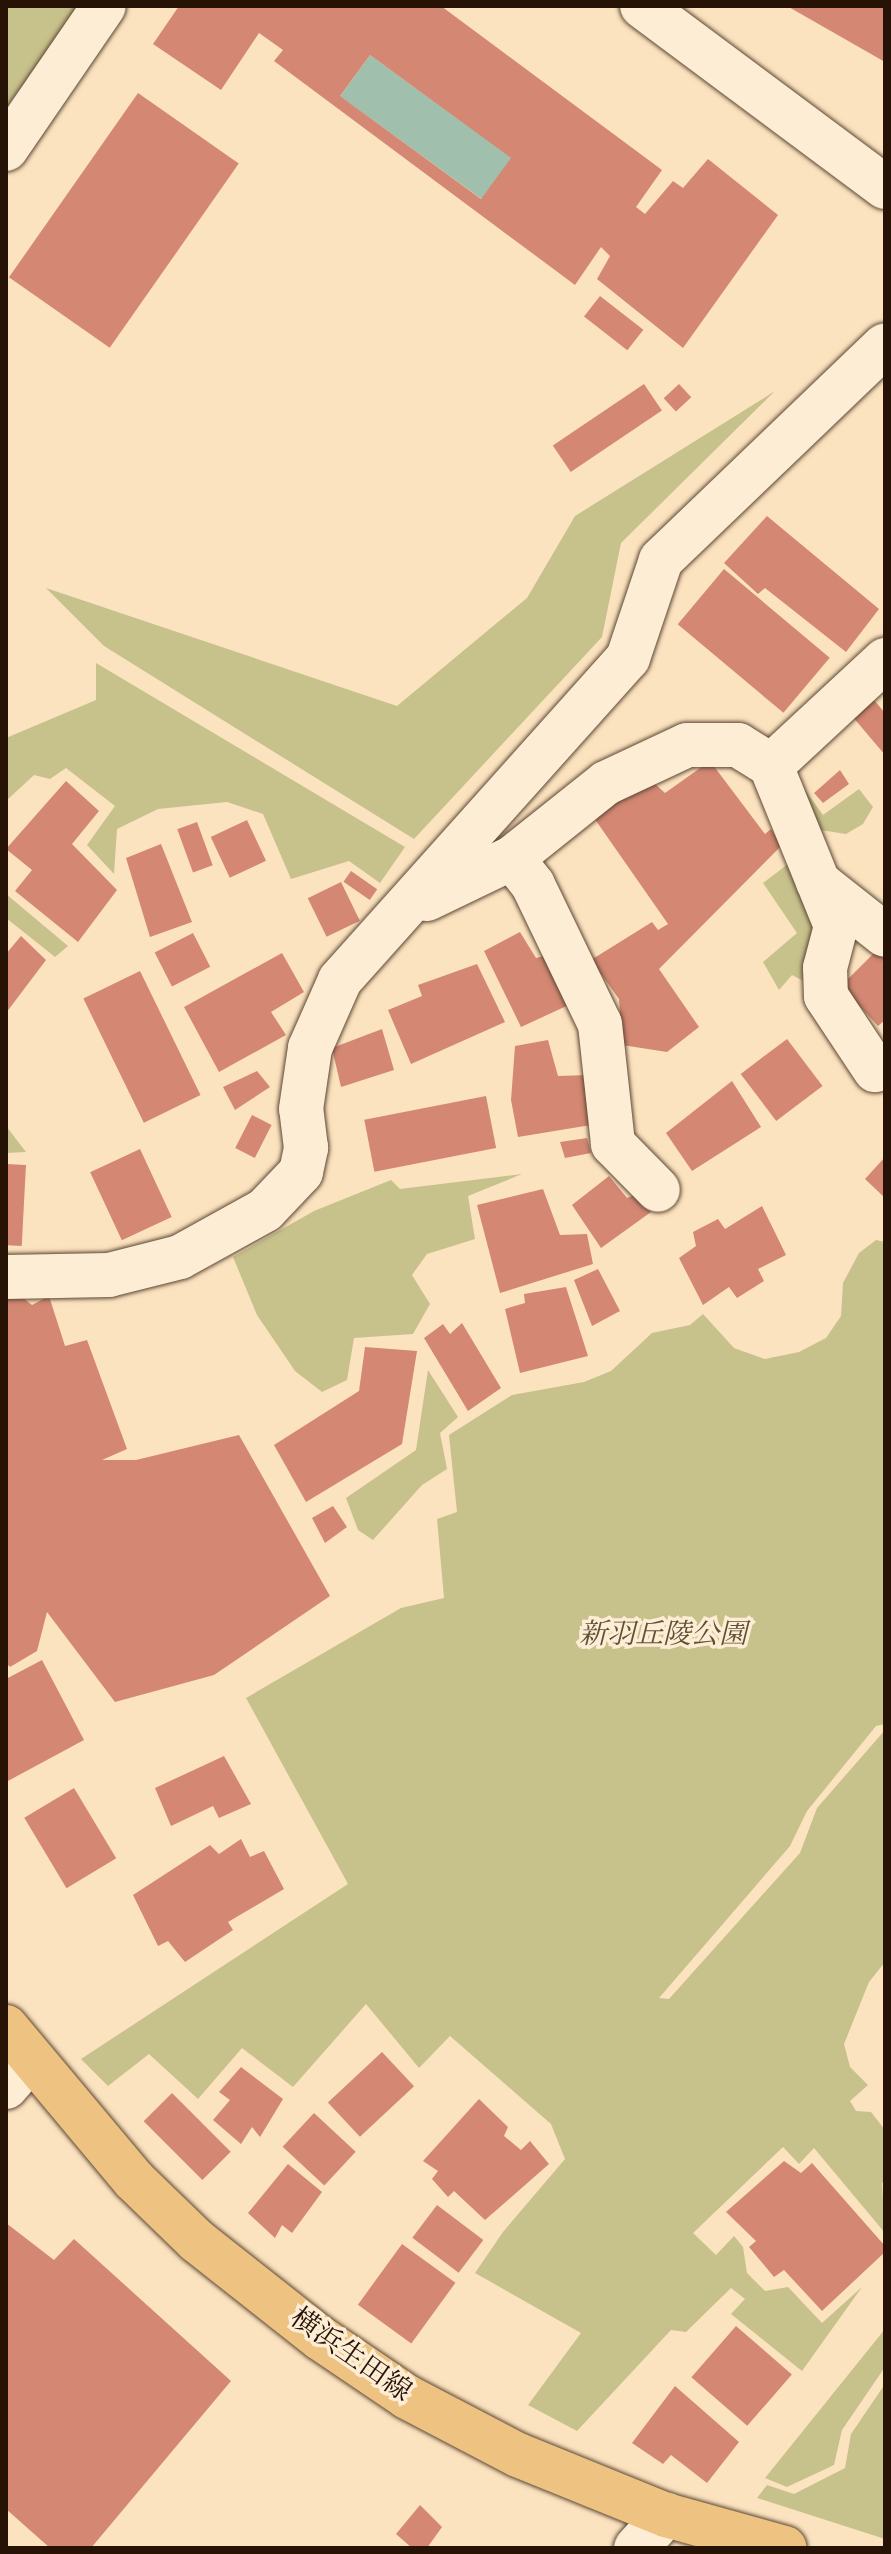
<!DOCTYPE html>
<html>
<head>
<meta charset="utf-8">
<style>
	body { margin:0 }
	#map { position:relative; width:891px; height:2554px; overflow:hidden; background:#fce3bf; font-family:"Old Standard TT","Noto Serif JP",serif }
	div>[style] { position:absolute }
	.green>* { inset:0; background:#c7c18c }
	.water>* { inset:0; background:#a0bfad; transform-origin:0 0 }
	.building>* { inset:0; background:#d48772; transform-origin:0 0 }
	.roads { filter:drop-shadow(0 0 2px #5c4734) drop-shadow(0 0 2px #5c4734) }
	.minor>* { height:44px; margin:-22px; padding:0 22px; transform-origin:22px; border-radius:22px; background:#fdedd5 }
	.major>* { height:44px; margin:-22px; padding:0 22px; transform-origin:22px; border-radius:22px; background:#eec280 }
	span { translate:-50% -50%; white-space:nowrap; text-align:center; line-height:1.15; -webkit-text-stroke:7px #fdedd5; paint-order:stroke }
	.park-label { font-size:28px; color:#5e5035; font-style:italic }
	.street-label { font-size:28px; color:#261306 }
	.frame { position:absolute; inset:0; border:8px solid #261306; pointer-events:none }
</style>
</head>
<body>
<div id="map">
	<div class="green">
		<i style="clip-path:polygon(6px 6px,80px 6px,6px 108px)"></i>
		<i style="clip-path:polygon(775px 391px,621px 543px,602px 637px,414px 839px,104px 646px,46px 588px,397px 706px,527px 598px,575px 516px)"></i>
		<i style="clip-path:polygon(96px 663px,405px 847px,380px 883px,349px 861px,291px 879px,263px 814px,227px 802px,158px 809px,117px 829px,114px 874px,87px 845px,115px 806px,66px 768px,50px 779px,34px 775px,6px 801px,6px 738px,96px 700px)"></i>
		<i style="clip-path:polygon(797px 779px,823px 815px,859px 789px,873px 807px,863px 824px,846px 834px,820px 830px)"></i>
		<i style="clip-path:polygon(788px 864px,826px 926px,813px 986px,792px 975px,779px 990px,763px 962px,797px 933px,763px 883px)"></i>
		<i style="clip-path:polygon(6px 894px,68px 946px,55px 957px,6px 918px)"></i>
		<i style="clip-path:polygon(6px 1126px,26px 1152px,6px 1153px)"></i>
		<i style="clip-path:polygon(522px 1174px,468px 1196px,475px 1239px,427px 1254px,412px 1275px,430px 1304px,413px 1334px,354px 1338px,347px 1380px,322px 1392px,295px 1371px,257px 1315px,233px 1257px,314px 1211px,391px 1180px,400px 1189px)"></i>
		<i style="clip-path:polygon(876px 1240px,885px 1242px,885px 1724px,876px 1726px,807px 1811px,790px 1846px,659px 1998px,669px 1999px,800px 1853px,817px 1808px,885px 1730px,885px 1962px,869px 1982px,844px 2044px,850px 2067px,868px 2085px,850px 2101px,856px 2111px,871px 2112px,885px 2130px,885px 2181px,882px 2183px,885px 2233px,814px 2148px,799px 2164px,783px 2147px,693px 2233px,716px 2255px,734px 2236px,743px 2247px,747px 2273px,765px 2291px,788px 2287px,822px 2323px,862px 2287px,802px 2371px,731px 2314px,745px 2299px,731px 2288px,686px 2332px,671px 2330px,577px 2431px,528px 2405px,581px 2333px,475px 2273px,503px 2232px,565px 2159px,551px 2124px,450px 2036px,419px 2068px,366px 2004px,293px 2087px,242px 2048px,198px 2099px,149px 2054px,108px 2086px,81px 2059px,348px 1884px,246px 1698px,401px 1608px,444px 1598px,437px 1519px,457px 1512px,449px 1435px,512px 1395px,584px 1382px,611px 1371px,652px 1333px,690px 1325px,703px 1314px,734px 1348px,765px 1359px,799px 1352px,826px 1338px,841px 1316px,843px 1283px,859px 1253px)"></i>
		<i style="clip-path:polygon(428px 1370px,458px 1417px,440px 1433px,447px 1469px,422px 1485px,373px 1540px,358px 1530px,346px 1498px,416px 1450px)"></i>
		<i style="clip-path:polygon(885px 2329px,885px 2367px,842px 2430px,834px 2465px,787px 2487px,765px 2478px)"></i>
		<i style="clip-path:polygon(885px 2384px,885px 2539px,757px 2498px,767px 2485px,794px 2494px,845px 2468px,851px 2434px)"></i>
	</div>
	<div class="water">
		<i style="left:370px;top:55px;width:175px;height:51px;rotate:36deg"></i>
	</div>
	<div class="building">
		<i style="clip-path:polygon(evenodd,179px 6px,441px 6px,662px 170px,636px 207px,645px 214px,673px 181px,683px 188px,708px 159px,778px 215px,683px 348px,597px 279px,610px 256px,601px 247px,575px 285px,274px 61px,283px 50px,259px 33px,221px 90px,153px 44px,179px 6px,370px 55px,511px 158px,481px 199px,340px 96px,370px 55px)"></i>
		<i style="clip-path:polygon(787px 6px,885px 6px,885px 62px)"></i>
		<i style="left:138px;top:93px;width:123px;height:225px;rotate:35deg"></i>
		<i style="left:600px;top:296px;width:55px;height:26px;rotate:38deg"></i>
		<i style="left:644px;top:384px;width:32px;height:110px;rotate:56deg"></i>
		<i style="left:679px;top:384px;width:18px;height:21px;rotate:47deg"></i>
		<i style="clip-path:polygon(767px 516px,879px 609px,846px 652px,765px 588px,758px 594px,724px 563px)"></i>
		<i style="left:724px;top:569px;width:138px;height:72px;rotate:40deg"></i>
		<i style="clip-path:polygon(874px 700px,885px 713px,885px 755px,852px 716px)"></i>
		<i style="clip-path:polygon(710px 761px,765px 834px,771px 829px,781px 846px,659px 969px,699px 1027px,667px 1052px,622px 1045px,619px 999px,591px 960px,652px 922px,658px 930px,668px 924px,592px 815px,637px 778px,649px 788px,654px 783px,665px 793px)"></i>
		<i style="clip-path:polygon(840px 770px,849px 784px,823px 803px,814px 793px)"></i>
		<i style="clip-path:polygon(66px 781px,99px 811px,72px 844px,117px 890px,78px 942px,15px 891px,32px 870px,6px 849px)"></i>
		<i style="left:247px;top:820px;width:45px;height:40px;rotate:65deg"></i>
		<i style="left:197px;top:822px;width:46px;height:21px;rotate:70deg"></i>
		<i style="clip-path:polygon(161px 844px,192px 922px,150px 937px,126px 858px)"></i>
		<i style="left:351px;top:871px;width:32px;height:13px;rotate:35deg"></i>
		<i style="left:341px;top:882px;width:43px;height:37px;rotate:64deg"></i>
		<i style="clip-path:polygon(520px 932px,536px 958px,551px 954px,573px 1003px,521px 1027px,484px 951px)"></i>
		<i style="left:193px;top:933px;width:38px;height:43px;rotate:63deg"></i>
		<i style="clip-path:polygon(21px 936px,46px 960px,6px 1013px,6px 954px)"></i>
		<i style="clip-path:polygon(879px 948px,885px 955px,885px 1020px,878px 1026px,841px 986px)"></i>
		<i style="clip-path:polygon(282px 953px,304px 992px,271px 1012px,286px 1035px,219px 1072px,184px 1007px)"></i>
		<i style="clip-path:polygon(477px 964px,505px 1022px,411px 1064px,388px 1010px,422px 996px,418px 985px)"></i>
		<i style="left:140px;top:971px;width:138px;height:63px;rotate:64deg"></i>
		<i style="clip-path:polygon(382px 1029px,394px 1070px,341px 1087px,332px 1048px)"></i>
		<i style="left:787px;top:1039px;width:59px;height:58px;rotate:53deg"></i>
		<i style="clip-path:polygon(548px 1040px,558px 1076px,588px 1075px,597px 1124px,518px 1137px,511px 1100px,515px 1046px)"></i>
		<i style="clip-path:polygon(257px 1071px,270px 1087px,235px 1110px,223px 1087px)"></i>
		<i style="clip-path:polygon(732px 1081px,761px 1127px,692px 1171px,666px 1133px)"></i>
		<i style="left:486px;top:1096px;width:53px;height:124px;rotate:79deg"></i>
		<i style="left:252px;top:1115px;width:22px;height:37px;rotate:27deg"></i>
		<i style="clip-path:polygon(587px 1138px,591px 1153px,565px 1158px,560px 1142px)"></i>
		<i style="left:140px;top:1149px;width:75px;height:55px;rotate:65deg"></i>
		<i style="clip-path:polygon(885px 1157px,885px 1198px,865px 1179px)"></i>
		<i style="left:6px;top:1164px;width:20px;height:81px;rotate:3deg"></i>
		<i style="clip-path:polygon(609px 1176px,627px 1198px,639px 1193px,651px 1212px,601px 1248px,572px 1205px)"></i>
		<i style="clip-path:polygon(543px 1189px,560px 1235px,587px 1234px,593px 1264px,500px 1293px,477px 1205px)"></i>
		<i style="clip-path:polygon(762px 1206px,786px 1255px,758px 1269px,764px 1281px,737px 1298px,729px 1287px,703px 1305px,679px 1258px,696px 1246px,693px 1232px,718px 1219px,725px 1229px)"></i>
		<i style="clip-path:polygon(598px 1269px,620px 1311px,592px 1326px,574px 1280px)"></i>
		<i style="clip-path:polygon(566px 1287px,588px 1356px,520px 1373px,505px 1309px,525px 1303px,524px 1294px)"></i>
		<i style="clip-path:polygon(49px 1296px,65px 1346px,87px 1340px,127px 1449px,102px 1460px,136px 1460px,239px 1435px,330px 1596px,214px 1675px,115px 1702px,47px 1612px,37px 1651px,10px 1667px,6px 1663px,6px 1297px,22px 1297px,32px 1305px)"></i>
		<i style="clip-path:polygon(462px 1323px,501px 1388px,468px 1411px,424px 1338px,443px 1324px,450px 1334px)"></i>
		<i style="clip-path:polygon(365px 1347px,417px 1351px,402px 1444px,306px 1502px,274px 1445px,359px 1391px)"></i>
		<i style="clip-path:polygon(333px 1506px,347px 1527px,325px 1543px,312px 1518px)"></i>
		<i style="clip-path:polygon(42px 1660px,84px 1740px,6px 1782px,6px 1679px)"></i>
		<i style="clip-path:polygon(224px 1756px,251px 1804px,219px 1818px,213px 1806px,171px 1826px,155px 1788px)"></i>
		<i style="left:74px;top:1788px;width:82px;height:58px;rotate:59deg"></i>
		<i style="clip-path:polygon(241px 1839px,250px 1857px,264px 1851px,284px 1889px,228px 1922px,233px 1930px,185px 1962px,168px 1941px,158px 1946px,133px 1895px,210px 1845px,219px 1854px)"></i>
		<i style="left:382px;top:2052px;width:47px;height:74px;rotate:47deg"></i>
		<i style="clip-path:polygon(241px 2067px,283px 2099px,260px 2137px,252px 2127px,241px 2144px,213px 2120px,230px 2100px,219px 2092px)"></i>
		<i style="left:172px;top:2093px;width:83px;height:40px;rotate:45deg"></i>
		<i style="clip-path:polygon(479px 2099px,508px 2127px,504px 2136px,521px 2150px,530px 2141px,549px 2164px,485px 2220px,454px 2191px,448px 2197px,432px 2179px,438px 2171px,423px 2161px)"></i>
		<i style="left:314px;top:2113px;width:57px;height:46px;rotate:43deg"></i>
		<i style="clip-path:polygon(784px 2161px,801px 2173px,812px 2163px,885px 2246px,885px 2252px,822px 2311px,784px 2270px,774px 2277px,749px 2247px,756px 2241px,726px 2212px)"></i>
		<i style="clip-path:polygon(288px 2164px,322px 2192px,292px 2233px,282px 2225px,275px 2238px,248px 2213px)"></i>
		<i style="left:437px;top:2205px;width:58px;height:41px;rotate:37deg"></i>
		<i style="clip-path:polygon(6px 2223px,54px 2260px,74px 2239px,231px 2381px,91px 2548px,50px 2548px,6px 2509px)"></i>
		<i style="left:402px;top:2244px;width:66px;height:75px;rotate:36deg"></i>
		<i style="left:736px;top:2326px;width:74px;height:68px;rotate:41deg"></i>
		<i style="clip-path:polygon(675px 2386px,739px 2442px,707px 2483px,671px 2455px,663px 2464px,632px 2443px)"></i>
		<i style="clip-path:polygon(420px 2505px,442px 2527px,427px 2548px,412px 2548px,396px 2534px)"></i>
	</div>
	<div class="roads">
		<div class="minor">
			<i style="left:642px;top:6px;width:303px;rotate:36.7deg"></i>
			<i style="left:6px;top:149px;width:173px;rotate:-55.6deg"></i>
			<i style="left:771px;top:766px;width:173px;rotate:67.9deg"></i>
			<i style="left:836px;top:926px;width:43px;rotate:104.7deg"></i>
			<i style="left:825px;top:968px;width:28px;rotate:88deg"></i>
			<i style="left:826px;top:996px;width:89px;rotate:56.5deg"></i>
			<i style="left:512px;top:858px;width:34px;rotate:52deg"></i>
			<i style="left:533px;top:885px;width:154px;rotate:64.3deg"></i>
			<i style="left:600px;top:1024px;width:121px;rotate:83.8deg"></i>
			<i style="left:613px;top:1144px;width:64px;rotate:45.6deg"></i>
			<i style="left:818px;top:882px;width:85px;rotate:38.3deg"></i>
			<i style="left:427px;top:899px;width:94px;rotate:-25.8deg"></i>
			<i style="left:512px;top:858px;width:120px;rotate:-38.6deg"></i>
			<i style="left:606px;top:783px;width:89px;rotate:-25.1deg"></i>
			<i style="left:687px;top:745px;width:51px"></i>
			<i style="left:738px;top:745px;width:39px;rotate:32deg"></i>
			<i style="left:771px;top:766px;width:156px;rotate:-42.9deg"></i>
			<i style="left:6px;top:1277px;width:103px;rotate:-1.1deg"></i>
			<i style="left:109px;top:1275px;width:73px;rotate:-14.2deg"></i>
			<i style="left:180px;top:1257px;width:97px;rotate:-28.9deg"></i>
			<i style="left:265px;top:1210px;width:52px;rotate:-46.5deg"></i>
			<i style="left:301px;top:1172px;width:25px;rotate:-78deg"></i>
			<i style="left:306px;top:1148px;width:39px;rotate:-97deg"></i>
			<i style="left:301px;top:1109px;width:62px;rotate:-81.6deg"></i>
			<i style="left:310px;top:1048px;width:74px;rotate:-66.2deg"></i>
			<i style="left:340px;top:980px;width:432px;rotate:-48.2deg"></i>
			<i style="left:628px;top:658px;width:103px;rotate:-71.4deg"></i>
			<i style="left:661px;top:560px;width:310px;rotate:-43.8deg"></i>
			<i style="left:6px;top:2087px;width:37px;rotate:-49deg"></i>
			<i style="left:636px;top:2548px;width:45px;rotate:-47.7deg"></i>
		</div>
		<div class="major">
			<i style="left:6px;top:2027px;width:199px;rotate:50.1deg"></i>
			<i style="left:134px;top:2180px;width:88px;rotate:44.1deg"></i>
			<i style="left:197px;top:2241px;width:157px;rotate:38.3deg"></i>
			<i style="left:320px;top:2338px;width:105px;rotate:34.1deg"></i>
			<i style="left:407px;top:2397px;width:125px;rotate:27.6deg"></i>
			<i style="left:518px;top:2455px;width:160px;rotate:22.1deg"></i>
			<i style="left:666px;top:2515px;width:123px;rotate:15.5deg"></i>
		</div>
	</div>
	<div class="park-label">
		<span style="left:663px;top:1636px">新羽丘陵公園</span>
	</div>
	<div class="street-label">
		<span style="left:350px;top:2356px;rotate:35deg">横浜生田線</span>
	</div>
	<div class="frame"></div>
</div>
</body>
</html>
